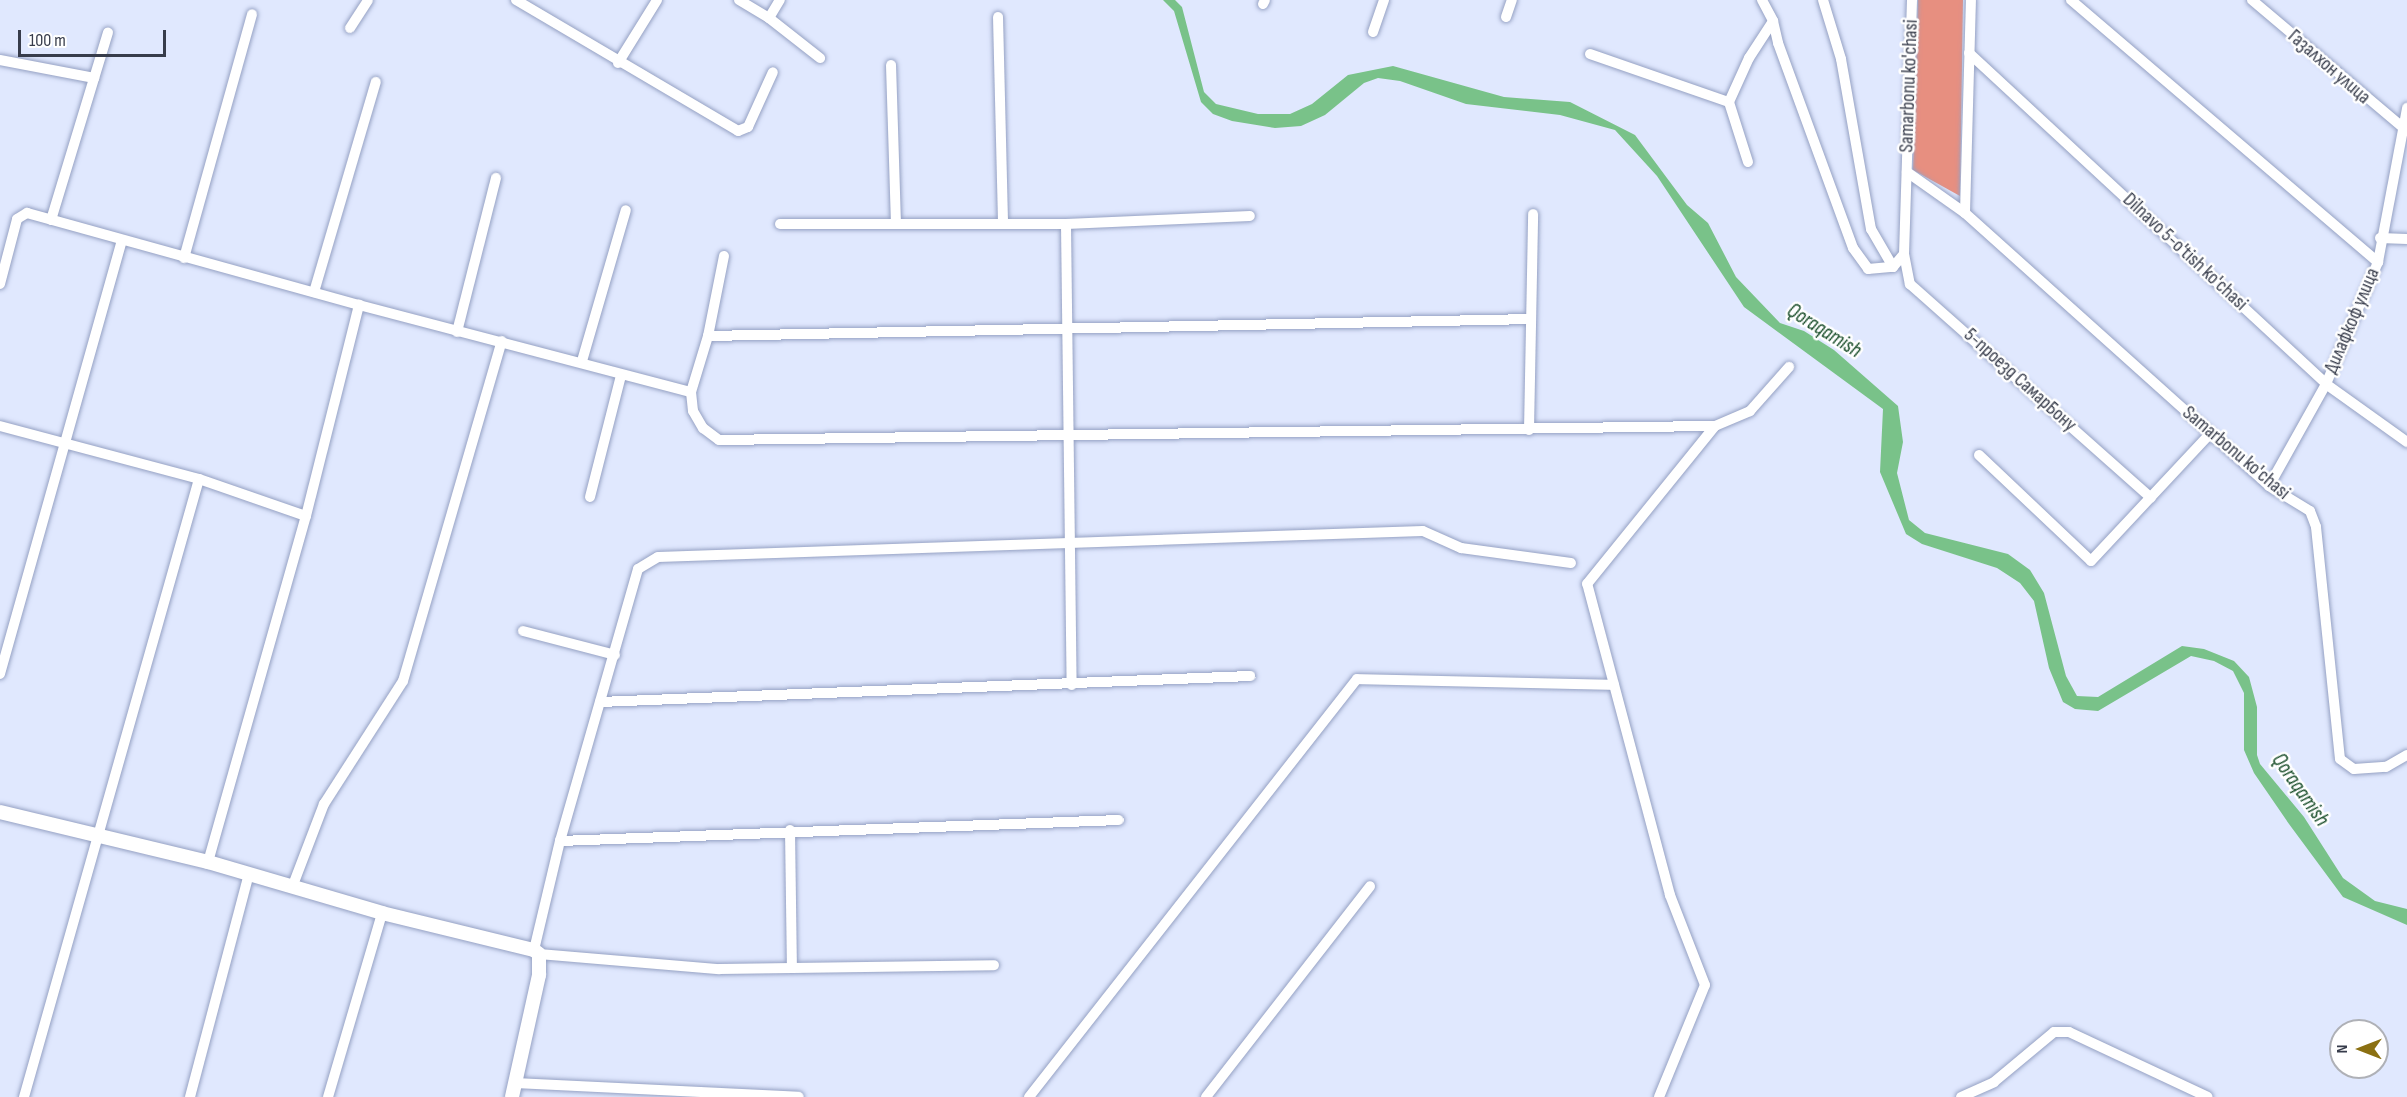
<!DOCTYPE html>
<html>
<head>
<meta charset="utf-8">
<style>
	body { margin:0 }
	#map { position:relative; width:2407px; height:1097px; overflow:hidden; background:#e0e8fe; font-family:"Sofia Sans Condensed",sans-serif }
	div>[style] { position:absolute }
	.forest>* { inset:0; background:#e78f80 }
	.water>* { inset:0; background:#79c289 }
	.roads { filter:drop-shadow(0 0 2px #95a1c3) drop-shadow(0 0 2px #95a1c3) }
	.street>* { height:10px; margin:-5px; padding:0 5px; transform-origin:5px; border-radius:5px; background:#fff }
	.secondary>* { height:14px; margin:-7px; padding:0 7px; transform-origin:7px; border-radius:7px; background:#fff }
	span { translate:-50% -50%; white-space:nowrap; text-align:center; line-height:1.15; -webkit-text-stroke:5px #fff; paint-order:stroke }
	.street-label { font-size:20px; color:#373c4b }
	.water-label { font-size:21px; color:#174c28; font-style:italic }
	.north { position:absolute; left:2329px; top:1019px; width:60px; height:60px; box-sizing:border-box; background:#fff; border:2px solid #afb1b7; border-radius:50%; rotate:270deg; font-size:16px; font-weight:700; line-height:24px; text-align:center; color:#373c4b }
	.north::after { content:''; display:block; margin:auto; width:21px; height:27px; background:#8b7012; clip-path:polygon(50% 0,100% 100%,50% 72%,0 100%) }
	.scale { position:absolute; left:18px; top:30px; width:148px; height:27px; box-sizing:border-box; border:3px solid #373c4b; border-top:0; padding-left:8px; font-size:18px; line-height:21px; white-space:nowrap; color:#373c4b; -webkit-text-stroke:4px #fff; paint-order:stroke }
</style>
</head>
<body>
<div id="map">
	<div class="forest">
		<i style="clip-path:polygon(1918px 0,1963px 0,1960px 196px,1913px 170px)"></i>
	</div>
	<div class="water">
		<i style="clip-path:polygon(1163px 0,1175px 0,1182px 7px,1204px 92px,1216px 104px,1258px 114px,1290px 114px,1312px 104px,1348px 75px,1393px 66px,1504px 97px,1570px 102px,1635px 135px,1687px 205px,1708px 223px,1736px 277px,1780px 323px,1804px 331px,1834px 350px,1898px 406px,1903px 442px,1897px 473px,1909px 520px,1925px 533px,2008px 554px,2030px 570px,2044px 593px,2066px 676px,2077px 696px,2098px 697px,2182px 646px,2204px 649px,2234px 661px,2249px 677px,2257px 707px,2257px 755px,2260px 764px,2304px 817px,2343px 878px,2375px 901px,2407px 909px,2407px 925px,2343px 897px,2289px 824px,2254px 773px,2244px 750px,2244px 693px,2233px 671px,2214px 661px,2191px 656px,2098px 711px,2075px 709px,2063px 702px,2049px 668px,2034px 601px,2020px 583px,1997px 568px,1922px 544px,1906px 534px,1880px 472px,1883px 409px,1744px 307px,1657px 176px,1615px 130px,1560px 115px,1466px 104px,1400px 81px,1378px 78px,1364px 83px,1325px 115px,1301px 126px,1275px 128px,1232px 121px,1213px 114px,1201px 102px,1174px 11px)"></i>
	</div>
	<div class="roads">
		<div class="street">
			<i style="left:516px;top:0;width:258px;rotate:30.5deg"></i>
			<i style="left:738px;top:131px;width:11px;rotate:-22deg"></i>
			<i style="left:748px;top:127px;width:60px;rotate:-65.6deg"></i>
			<i style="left:739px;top:0;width:35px;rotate:31deg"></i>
			<i style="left:769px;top:18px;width:21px;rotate:-59deg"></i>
			<i style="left:1762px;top:0;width:24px;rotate:62deg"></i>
			<i style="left:1773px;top:21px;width:23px;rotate:77deg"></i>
			<i style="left:1778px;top:43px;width:218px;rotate:69.9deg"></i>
			<i style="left:1853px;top:248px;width:26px;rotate:54deg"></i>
			<i style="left:1868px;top:269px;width:25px;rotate:-5deg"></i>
			<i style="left:1893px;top:267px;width:17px;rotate:-50deg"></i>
			<i style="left:1823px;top:0;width:62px;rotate:73deg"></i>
			<i style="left:1841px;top:59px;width:173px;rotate:80deg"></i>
			<i style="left:1871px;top:229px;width:44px;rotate:59.9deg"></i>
			<i style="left:1912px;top:0;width:254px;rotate:91.8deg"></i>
			<i style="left:1904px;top:254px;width:31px;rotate:79deg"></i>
			<i style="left:1910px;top:284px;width:322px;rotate:41.6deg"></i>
			<i style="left:2071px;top:0;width:404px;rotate:40.5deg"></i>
			<i style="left:2252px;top:0;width:203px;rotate:40.2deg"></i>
			<i style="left:1263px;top:4px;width:4px;rotate:-63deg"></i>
			<i style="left:998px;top:17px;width:207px;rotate:88.6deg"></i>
			<i style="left:1506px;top:17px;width:18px;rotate:-71deg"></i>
			<i style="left:769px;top:18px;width:65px;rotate:38.1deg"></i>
			<i style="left:350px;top:28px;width:33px;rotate:-57deg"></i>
			<i style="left:1373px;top:32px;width:34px;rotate:-71deg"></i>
			<i style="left:1969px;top:53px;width:487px;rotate:42.8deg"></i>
			<i style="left:2326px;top:384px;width:100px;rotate:35.6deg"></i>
			<i style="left:1590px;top:54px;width:147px;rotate:19.1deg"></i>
			<i style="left:0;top:60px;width:96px;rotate:10.8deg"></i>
			<i style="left:618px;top:63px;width:74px;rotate:-58.2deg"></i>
			<i style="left:891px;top:65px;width:159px;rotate:88.2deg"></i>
			<i style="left:1748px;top:162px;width:63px;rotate:-107.6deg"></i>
			<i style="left:1729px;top:102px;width:48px;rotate:-65.6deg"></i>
			<i style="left:1749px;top:58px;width:44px;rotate:-57deg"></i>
			<i style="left:1907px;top:172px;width:71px;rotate:35.3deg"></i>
			<i style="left:1965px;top:213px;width:409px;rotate:41.9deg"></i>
			<i style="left:2269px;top:486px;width:48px;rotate:31.4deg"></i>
			<i style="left:2310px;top:511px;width:17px;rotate:69deg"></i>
			<i style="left:2316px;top:527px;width:233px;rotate:84.1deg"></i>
			<i style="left:2340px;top:759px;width:17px;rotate:36deg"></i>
			<i style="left:2354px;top:769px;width:32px;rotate:-4deg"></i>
			<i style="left:2386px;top:767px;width:24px;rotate:-30deg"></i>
			<i style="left:1965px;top:213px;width:213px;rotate:-88.4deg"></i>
			<i style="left:51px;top:220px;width:196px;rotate:-73.1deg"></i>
			<i style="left:780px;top:224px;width:286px"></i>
			<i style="left:1066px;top:224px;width:184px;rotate:-2.5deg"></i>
			<i style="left:1066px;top:224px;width:461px;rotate:89.3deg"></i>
			<i style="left:2380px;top:238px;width:27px;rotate:2deg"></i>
			<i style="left:724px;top:256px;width:82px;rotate:101.3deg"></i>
			<i style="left:708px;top:336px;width:59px;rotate:106.9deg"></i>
			<i style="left:691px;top:392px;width:19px;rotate:84deg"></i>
			<i style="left:693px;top:411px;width:20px;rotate:60deg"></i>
			<i style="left:703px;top:428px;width:20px;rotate:37deg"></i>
			<i style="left:719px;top:440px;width:996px;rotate:-0.81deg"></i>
			<i style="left:184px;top:258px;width:253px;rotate:-74.4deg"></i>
			<i style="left:0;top:284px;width:67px;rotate:-75.3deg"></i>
			<i style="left:17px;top:219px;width:12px;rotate:-31deg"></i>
			<i style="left:27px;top:213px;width:345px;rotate:15.5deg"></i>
			<i style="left:359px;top:305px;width:343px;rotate:14.7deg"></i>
			<i style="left:314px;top:292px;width:219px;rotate:-73.6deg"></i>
			<i style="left:457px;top:332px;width:159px;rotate:-75.8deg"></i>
			<i style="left:708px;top:336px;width:823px;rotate:-1.18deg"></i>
			<i style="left:582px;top:361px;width:157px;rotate:-73.8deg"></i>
			<i style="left:0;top:426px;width:206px;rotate:14.9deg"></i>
			<i style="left:199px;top:479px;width:113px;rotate:19.1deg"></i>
			<i style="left:1529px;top:430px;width:216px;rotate:-88.9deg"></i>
			<i style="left:1979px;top:455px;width:154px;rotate:43.4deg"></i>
			<i style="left:2091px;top:561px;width:174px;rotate:-46.9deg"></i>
			<i style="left:2269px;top:486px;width:117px;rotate:-60.8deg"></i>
			<i style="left:2326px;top:384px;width:133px;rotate:-66.9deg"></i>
			<i style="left:2378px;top:262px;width:157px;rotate:-79.3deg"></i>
			<i style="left:590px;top:497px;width:126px;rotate:-75.7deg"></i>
			<i style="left:523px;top:631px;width:95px;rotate:14.6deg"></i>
			<i style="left:0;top:674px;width:450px;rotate:-74.3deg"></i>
			<i style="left:600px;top:702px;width:651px;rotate:-2.29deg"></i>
			<i style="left:790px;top:830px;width:138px;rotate:89.2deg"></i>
			<i style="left:560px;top:841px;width:559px;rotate:-2.15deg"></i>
			<i style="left:208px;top:862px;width:360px;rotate:-74.2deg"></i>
			<i style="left:306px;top:516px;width:218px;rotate:-75.9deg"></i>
			<i style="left:293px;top:885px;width:87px;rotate:-69.1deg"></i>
			<i style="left:324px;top:804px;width:146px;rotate:-57.3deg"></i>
			<i style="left:403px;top:681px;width:354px;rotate:-73.8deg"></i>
			<i style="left:534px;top:950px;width:112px;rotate:-76.6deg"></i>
			<i style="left:560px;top:841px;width:283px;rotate:-74deg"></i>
			<i style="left:638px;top:569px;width:23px;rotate:-31deg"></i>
			<i style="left:658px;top:557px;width:765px;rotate:-1.95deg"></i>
			<i style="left:1423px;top:531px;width:42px;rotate:24.1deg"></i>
			<i style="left:1461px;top:548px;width:111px;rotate:7.8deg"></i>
			<i style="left:539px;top:954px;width:181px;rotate:4.8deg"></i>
			<i style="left:719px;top:969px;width:275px;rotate:-0.8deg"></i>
			<i style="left:515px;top:1083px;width:284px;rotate:2.8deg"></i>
			<i style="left:24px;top:1097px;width:642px;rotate:-74.19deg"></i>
			<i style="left:190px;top:1097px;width:231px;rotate:-75.2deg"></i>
			<i style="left:328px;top:1097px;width:192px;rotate:-73.6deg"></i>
			<i style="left:1029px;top:1097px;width:531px;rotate:-51.88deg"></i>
			<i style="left:1357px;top:679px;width:257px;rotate:1.3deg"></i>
			<i style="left:1206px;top:1097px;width:267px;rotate:-52.1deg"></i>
			<i style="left:1659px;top:1097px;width:121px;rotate:-67.7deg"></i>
			<i style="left:1705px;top:985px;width:97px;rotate:-111.3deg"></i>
			<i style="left:1670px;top:895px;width:322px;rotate:-104.9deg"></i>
			<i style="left:1587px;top:584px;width:203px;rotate:-51deg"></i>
			<i style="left:1715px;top:426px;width:38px;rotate:-23deg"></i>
			<i style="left:1750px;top:411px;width:59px;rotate:-48.4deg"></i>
			<i style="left:1961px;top:1097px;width:36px;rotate:-24deg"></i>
			<i style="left:1994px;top:1082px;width:78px;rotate:-39.8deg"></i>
			<i style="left:2054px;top:1032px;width:15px"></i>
			<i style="left:2069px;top:1032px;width:153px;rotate:25.1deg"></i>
		</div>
		<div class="secondary">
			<i style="left:0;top:812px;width:214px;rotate:13.5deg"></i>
			<i style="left:208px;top:862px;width:181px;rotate:16.3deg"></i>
			<i style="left:382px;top:913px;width:156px;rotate:13.7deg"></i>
			<i style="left:534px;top:950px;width:6px;rotate:39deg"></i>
			<i style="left:539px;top:954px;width:21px;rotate:90deg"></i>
			<i style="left:539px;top:975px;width:125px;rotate:102.5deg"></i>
		</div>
	</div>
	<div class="street-label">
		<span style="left:2329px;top:67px;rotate:41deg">Газалхон улица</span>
		<span style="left:1909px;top:86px;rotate:-88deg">Samarbonu ko'chasi</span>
		<span style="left:2185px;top:252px;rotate:43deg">Dilnavo 5-o'tish ko'chasi</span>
		<span style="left:2352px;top:321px;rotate:-67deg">Дилафкоф улица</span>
		<span style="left:2020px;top:380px;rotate:42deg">5-проезд СамарБону</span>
		<span style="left:2236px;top:453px;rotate:40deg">Samarbonu ko'chasi</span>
	</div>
	<div class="water-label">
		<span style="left:1824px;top:331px;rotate:32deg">Qoraqamish</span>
		<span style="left:2300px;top:790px;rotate:55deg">Qoraqamish</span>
	</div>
	<div class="north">N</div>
	<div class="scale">100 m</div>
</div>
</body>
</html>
